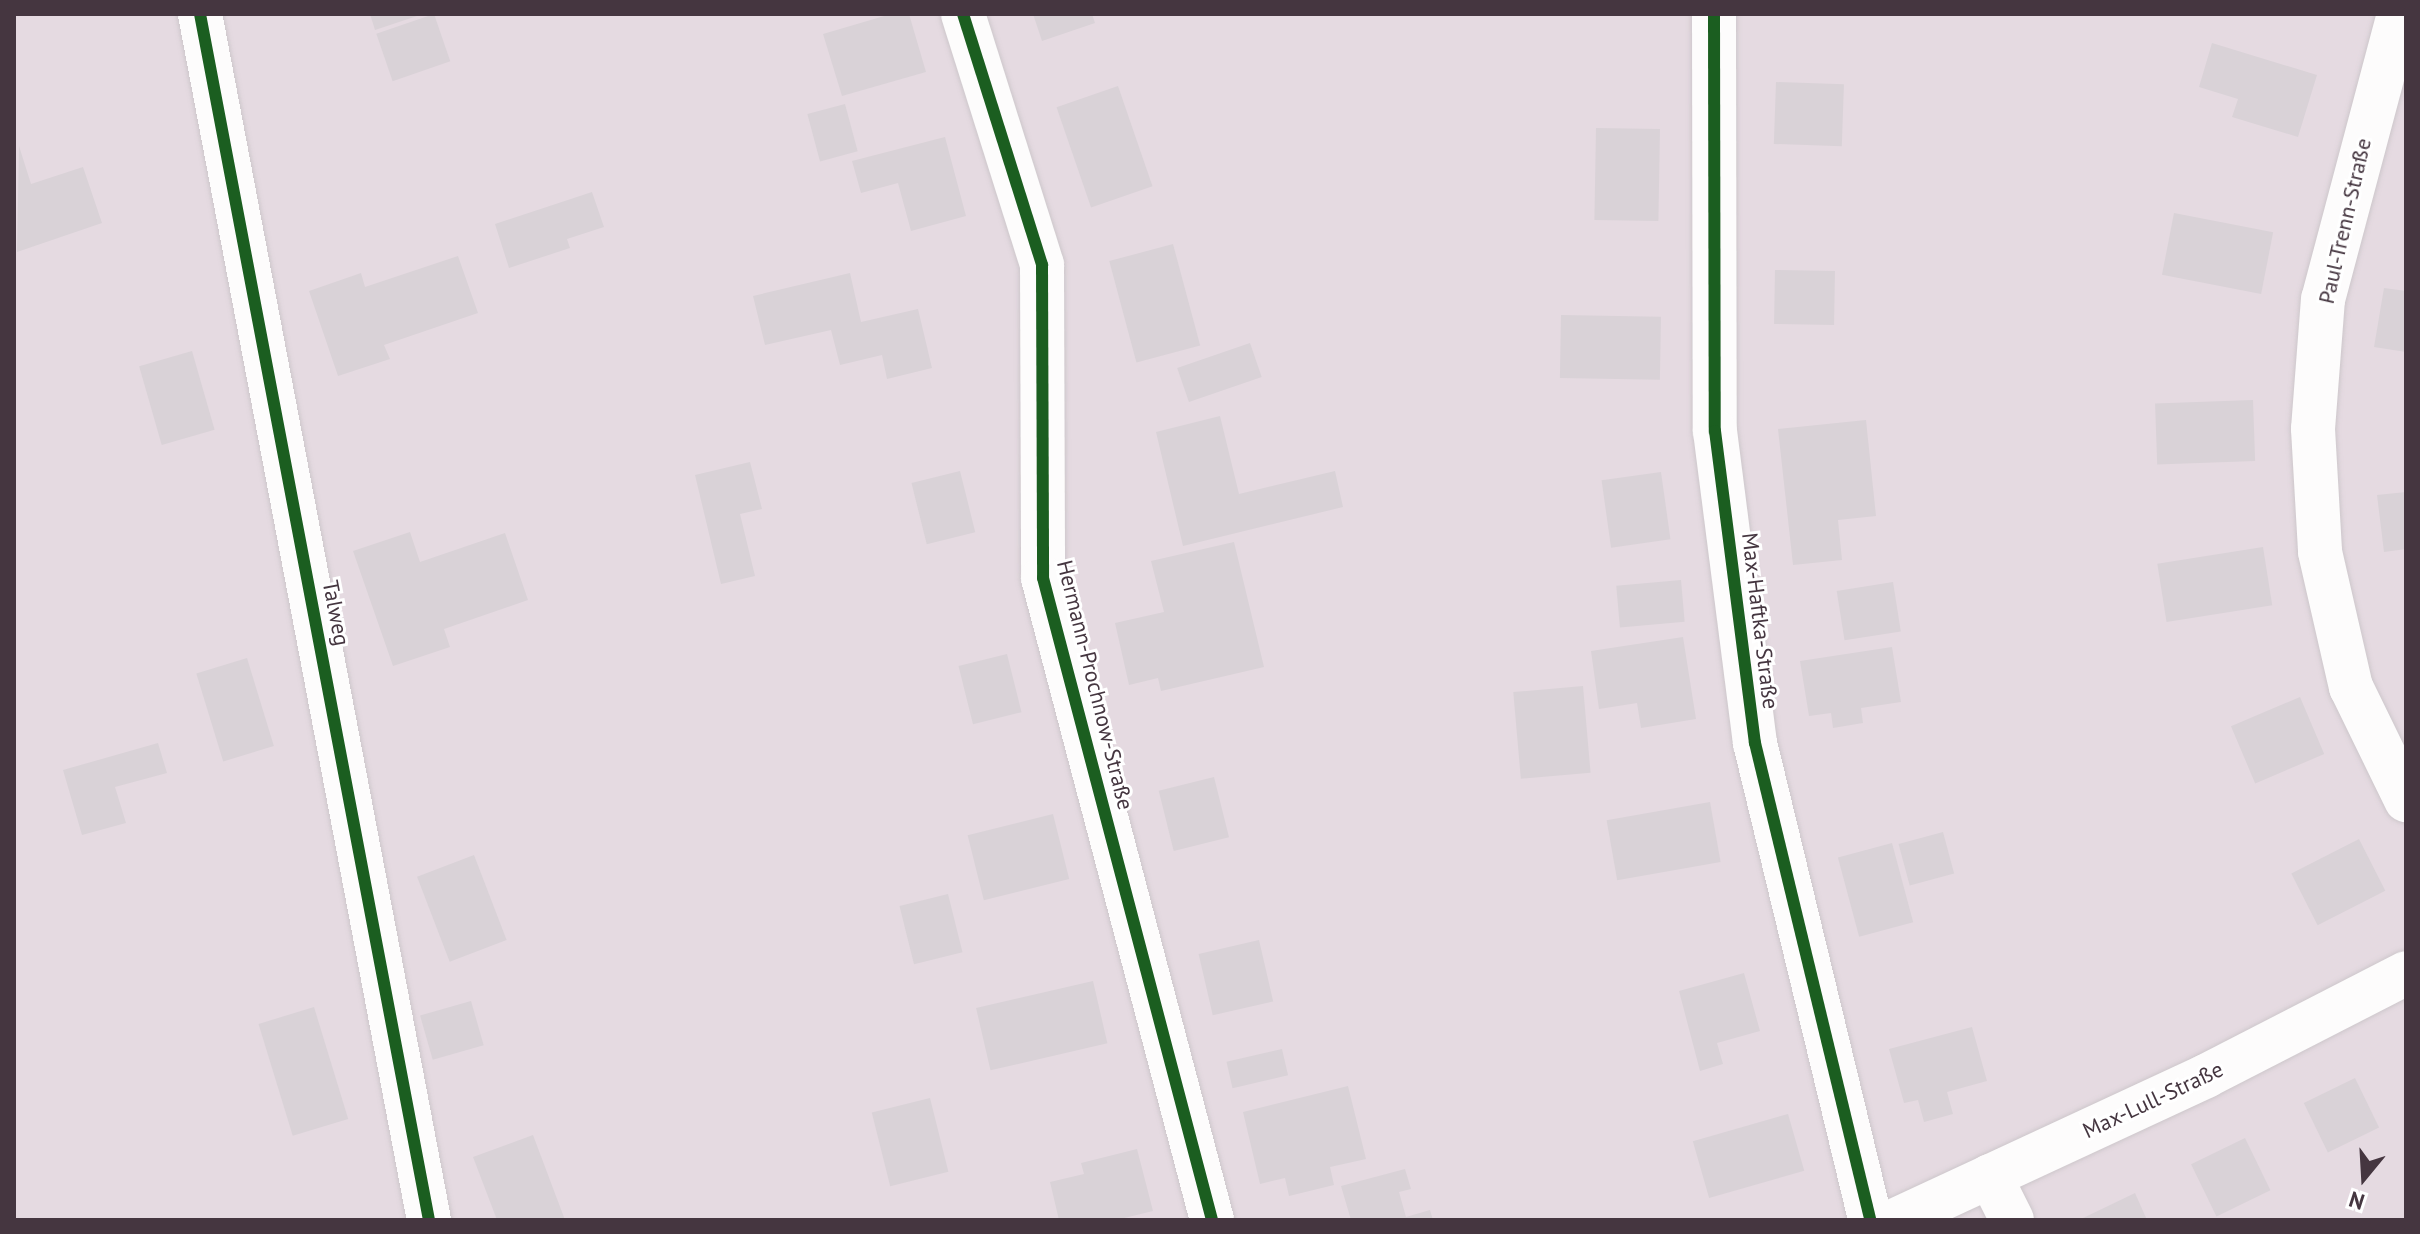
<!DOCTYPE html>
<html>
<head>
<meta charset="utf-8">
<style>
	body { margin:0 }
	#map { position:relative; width:2420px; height:1234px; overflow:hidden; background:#efeaed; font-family:"PT Sans",sans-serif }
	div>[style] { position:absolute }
	.residential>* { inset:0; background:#e5dae1; transform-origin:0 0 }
	.building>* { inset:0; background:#d9d2d7; transform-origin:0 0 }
	.roads { filter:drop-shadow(0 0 2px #cdc7cb) drop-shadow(0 0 2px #cdc7cb) }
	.minor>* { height:44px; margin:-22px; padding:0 22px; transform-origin:22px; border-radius:22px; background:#fdfcfc }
	.cycleway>* { height:12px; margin:-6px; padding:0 6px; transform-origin:6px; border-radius:6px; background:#1b5e20 }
	span { translate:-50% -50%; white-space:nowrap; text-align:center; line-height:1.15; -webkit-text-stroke:6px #fff; paint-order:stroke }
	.street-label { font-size:22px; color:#453640 }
	.frame { position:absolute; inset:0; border:16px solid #453640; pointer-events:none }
	.north { position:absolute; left:2324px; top:1138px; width:80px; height:80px; -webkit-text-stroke:6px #fff; paint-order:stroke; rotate:198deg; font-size:22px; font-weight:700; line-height:32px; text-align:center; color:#453640 }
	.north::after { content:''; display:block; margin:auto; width:28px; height:36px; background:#453640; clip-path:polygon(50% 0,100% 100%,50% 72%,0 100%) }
</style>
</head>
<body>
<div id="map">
	<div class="residential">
		<i style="left:14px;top:14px;width:2392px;height:1206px"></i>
	</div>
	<div class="building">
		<i style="clip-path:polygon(370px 14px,420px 14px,420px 15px,375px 30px)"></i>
		<i style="left:434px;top:14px;width:50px;height:61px;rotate:71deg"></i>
		<i style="clip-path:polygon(891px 14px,909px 14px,926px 72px,842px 96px,823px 34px)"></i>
		<i style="clip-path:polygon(1033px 14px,1092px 14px,1095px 23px,1042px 41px)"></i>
		<i style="clip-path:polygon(2212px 43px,2317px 75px,2298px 137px,2232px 117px,2238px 99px,2199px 87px)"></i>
		<i style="left:1776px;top:82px;width:68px;height:62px;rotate:2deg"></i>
		<i style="left:1118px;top:86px;width:106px;height:65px;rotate:71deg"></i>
		<i style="left:845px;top:104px;width:49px;height:39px;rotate:75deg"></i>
		<i style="left:1596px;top:128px;width:64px;height:92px;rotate:1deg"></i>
		<i style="clip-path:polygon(945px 137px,966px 216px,911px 231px,898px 183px,861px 193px,852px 161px)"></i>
		<i style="clip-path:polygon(19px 146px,31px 184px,83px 167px,102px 223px,17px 252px)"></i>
		<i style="clip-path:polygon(592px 192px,604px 227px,567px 239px,570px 248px,509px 268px,495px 224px)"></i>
		<i style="left:2174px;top:213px;width:101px;height:63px;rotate:11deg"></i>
		<i style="left:1173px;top:244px;width:105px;height:66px;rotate:75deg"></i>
		<i style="clip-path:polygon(458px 256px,478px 313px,384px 345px,390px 359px,338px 376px,309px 291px,361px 273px,365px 287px)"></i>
		<i style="left:1775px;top:270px;width:60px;height:54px;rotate:1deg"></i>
		<i style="clip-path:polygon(850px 273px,861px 322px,918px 309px,932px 368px,887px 379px,882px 355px,840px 365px,831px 330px,765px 345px,753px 296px)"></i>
		<i style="clip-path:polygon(2384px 288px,2406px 291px,2406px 352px,2374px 347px)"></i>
		<i style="left:1561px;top:315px;width:100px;height:63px;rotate:1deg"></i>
		<i style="left:1250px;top:343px;width:36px;height:77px;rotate:71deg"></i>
		<i style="left:192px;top:351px;width:82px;height:55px;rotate:74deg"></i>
		<i style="left:2253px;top:400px;width:61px;height:98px;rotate:88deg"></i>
		<i style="clip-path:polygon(1220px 416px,1239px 494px,1335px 471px,1343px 507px,1183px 546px,1156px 432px)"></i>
		<i style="clip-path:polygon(1866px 420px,1876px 516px,1838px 520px,1842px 560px,1793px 565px,1778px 429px)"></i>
		<i style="clip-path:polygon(750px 462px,762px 509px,740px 514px,755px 576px,721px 584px,695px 475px)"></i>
		<i style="left:960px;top:471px;width:63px;height:50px;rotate:76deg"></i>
		<i style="left:1661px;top:472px;width:68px;height:60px;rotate:82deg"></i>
		<i style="clip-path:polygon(2406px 492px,2406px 549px,2384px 552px,2377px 495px)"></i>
		<i style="clip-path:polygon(410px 532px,420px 562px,505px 533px,528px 600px,444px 629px,450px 647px,393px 666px,353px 551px)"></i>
		<i style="clip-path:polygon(1234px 542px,1264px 667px,1161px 691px,1158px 678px,1129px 685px,1115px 623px,1164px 612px,1151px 561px)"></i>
		<i style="left:2263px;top:547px;width:59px;height:107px;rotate:81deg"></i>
		<i style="left:1681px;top:580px;width:42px;height:65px;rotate:85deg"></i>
		<i style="left:1893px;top:582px;width:50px;height:57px;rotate:81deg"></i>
		<i style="clip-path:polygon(1683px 637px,1696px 719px,1641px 728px,1637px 703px,1599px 709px,1591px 651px)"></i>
		<i style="clip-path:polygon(1892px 647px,1901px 702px,1861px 708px,1863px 723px,1833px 728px,1831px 713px,1809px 716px,1800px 661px)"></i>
		<i style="left:1007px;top:654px;width:60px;height:50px;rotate:76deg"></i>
		<i style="left:247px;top:658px;width:92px;height:53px;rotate:73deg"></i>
		<i style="left:1583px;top:686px;width:87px;height:70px;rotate:85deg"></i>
		<i style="left:2300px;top:697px;width:62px;height:75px;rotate:67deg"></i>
		<i style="clip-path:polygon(158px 743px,167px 773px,115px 787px,126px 823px,82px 835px,63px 770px)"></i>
		<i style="left:1214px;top:777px;width:62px;height:57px;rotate:76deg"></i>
		<i style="left:1710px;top:802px;width:61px;height:105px;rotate:80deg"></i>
		<i style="left:1053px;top:814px;width:67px;height:88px;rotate:76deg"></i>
		<i style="left:1943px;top:832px;width:43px;height:46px;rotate:75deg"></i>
		<i style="left:2359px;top:839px;width:58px;height:76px;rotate:63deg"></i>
		<i style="left:1892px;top:843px;width:82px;height:56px;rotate:75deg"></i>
		<i style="left:474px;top:855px;width:91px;height:61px;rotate:69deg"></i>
		<i style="left:948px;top:894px;width:60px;height:50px;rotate:76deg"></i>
		<i style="left:1259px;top:940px;width:63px;height:62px;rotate:77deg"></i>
		<i style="clip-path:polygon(1744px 973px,1760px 1031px,1717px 1043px,1723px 1064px,1700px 1071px,1679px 991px)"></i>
		<i style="left:1093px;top:981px;width:64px;height:120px;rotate:77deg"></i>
		<i style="left:471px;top:1001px;width:46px;height:53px;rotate:74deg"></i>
		<i style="left:314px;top:1007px;width:117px;height:58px;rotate:73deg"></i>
		<i style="clip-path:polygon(1972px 1027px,1987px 1081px,1947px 1092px,1953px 1114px,1924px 1122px,1918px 1100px,1904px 1103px,1889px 1049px)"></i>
		<i style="left:1282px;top:1049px;width:27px;height:57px;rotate:77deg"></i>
		<i style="left:2355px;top:1078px;width:55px;height:57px;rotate:64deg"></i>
		<i style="clip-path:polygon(1348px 1086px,1366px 1159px,1330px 1167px,1334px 1185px,1289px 1196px,1285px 1178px,1260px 1184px,1243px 1112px)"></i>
		<i style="left:930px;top:1098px;width:76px;height:60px;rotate:76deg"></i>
		<i style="left:1788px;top:1114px;width:59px;height:99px;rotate:74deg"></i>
		<i style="clip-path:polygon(533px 1135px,565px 1220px,497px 1220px,473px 1157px)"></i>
		<i style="left:2245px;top:1138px;width:58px;height:60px;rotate:64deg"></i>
		<i style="clip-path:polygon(1137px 1149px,1153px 1211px,1116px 1220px,1059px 1220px,1050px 1182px,1084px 1174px,1081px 1163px)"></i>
		<i style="clip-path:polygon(1405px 1169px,1411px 1189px,1399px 1192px,1406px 1217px,1430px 1210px,1433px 1220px,1351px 1220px,1341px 1186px)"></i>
		<i style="clip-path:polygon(2135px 1193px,2147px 1220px,2079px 1220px)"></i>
	</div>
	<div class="roads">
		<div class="minor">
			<i style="left:200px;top:14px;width:1228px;rotate:79.25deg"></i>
			<i style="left:963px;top:14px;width:263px;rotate:72.5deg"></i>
			<i style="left:1042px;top:265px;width:313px;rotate:89.8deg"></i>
			<i style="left:1043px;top:578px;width:664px;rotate:75.25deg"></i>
			<i style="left:1714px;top:14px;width:417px;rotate:89.9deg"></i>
			<i style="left:1715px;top:431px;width:315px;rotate:82.7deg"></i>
			<i style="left:1755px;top:743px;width:491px;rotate:76.4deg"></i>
			<i style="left:2399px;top:14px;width:295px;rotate:104.9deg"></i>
			<i style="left:2323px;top:299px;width:130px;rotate:94.4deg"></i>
			<i style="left:2313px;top:429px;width:123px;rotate:86.7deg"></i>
			<i style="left:2320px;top:552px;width:139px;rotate:77.1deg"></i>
			<i style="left:2351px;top:687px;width:126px;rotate:64deg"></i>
			<i style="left:1990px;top:1176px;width:49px;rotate:63.4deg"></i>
			<i style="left:1896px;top:1220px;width:342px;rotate:-24.9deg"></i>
			<i style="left:2206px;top:1076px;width:225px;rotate:-27.2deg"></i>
		</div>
	</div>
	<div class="cycleway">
		<i style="left:200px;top:14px;width:1228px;rotate:79.25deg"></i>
		<i style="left:963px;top:14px;width:263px;rotate:72.5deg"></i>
		<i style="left:1042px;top:265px;width:313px;rotate:89.8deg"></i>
		<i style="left:1043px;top:578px;width:664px;rotate:75.25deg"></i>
		<i style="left:1714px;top:14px;width:417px;rotate:89.9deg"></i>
		<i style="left:1715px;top:431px;width:315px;rotate:82.7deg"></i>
		<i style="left:1755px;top:743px;width:491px;rotate:76.4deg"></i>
	</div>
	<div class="street-label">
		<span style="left:2345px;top:221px;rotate:-77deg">Paul-Trenn-Straße</span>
		<span style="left:336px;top:613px;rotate:79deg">Talweg</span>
		<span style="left:1760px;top:621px;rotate:83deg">Max-Haftka-Straße</span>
		<span style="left:1095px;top:685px;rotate:76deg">Hermann-Prochnow-Straße</span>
		<span style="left:2153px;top:1100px;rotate:-25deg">Max-Lull-Straße</span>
	</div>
	<div class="frame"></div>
	<div class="north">N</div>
</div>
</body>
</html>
